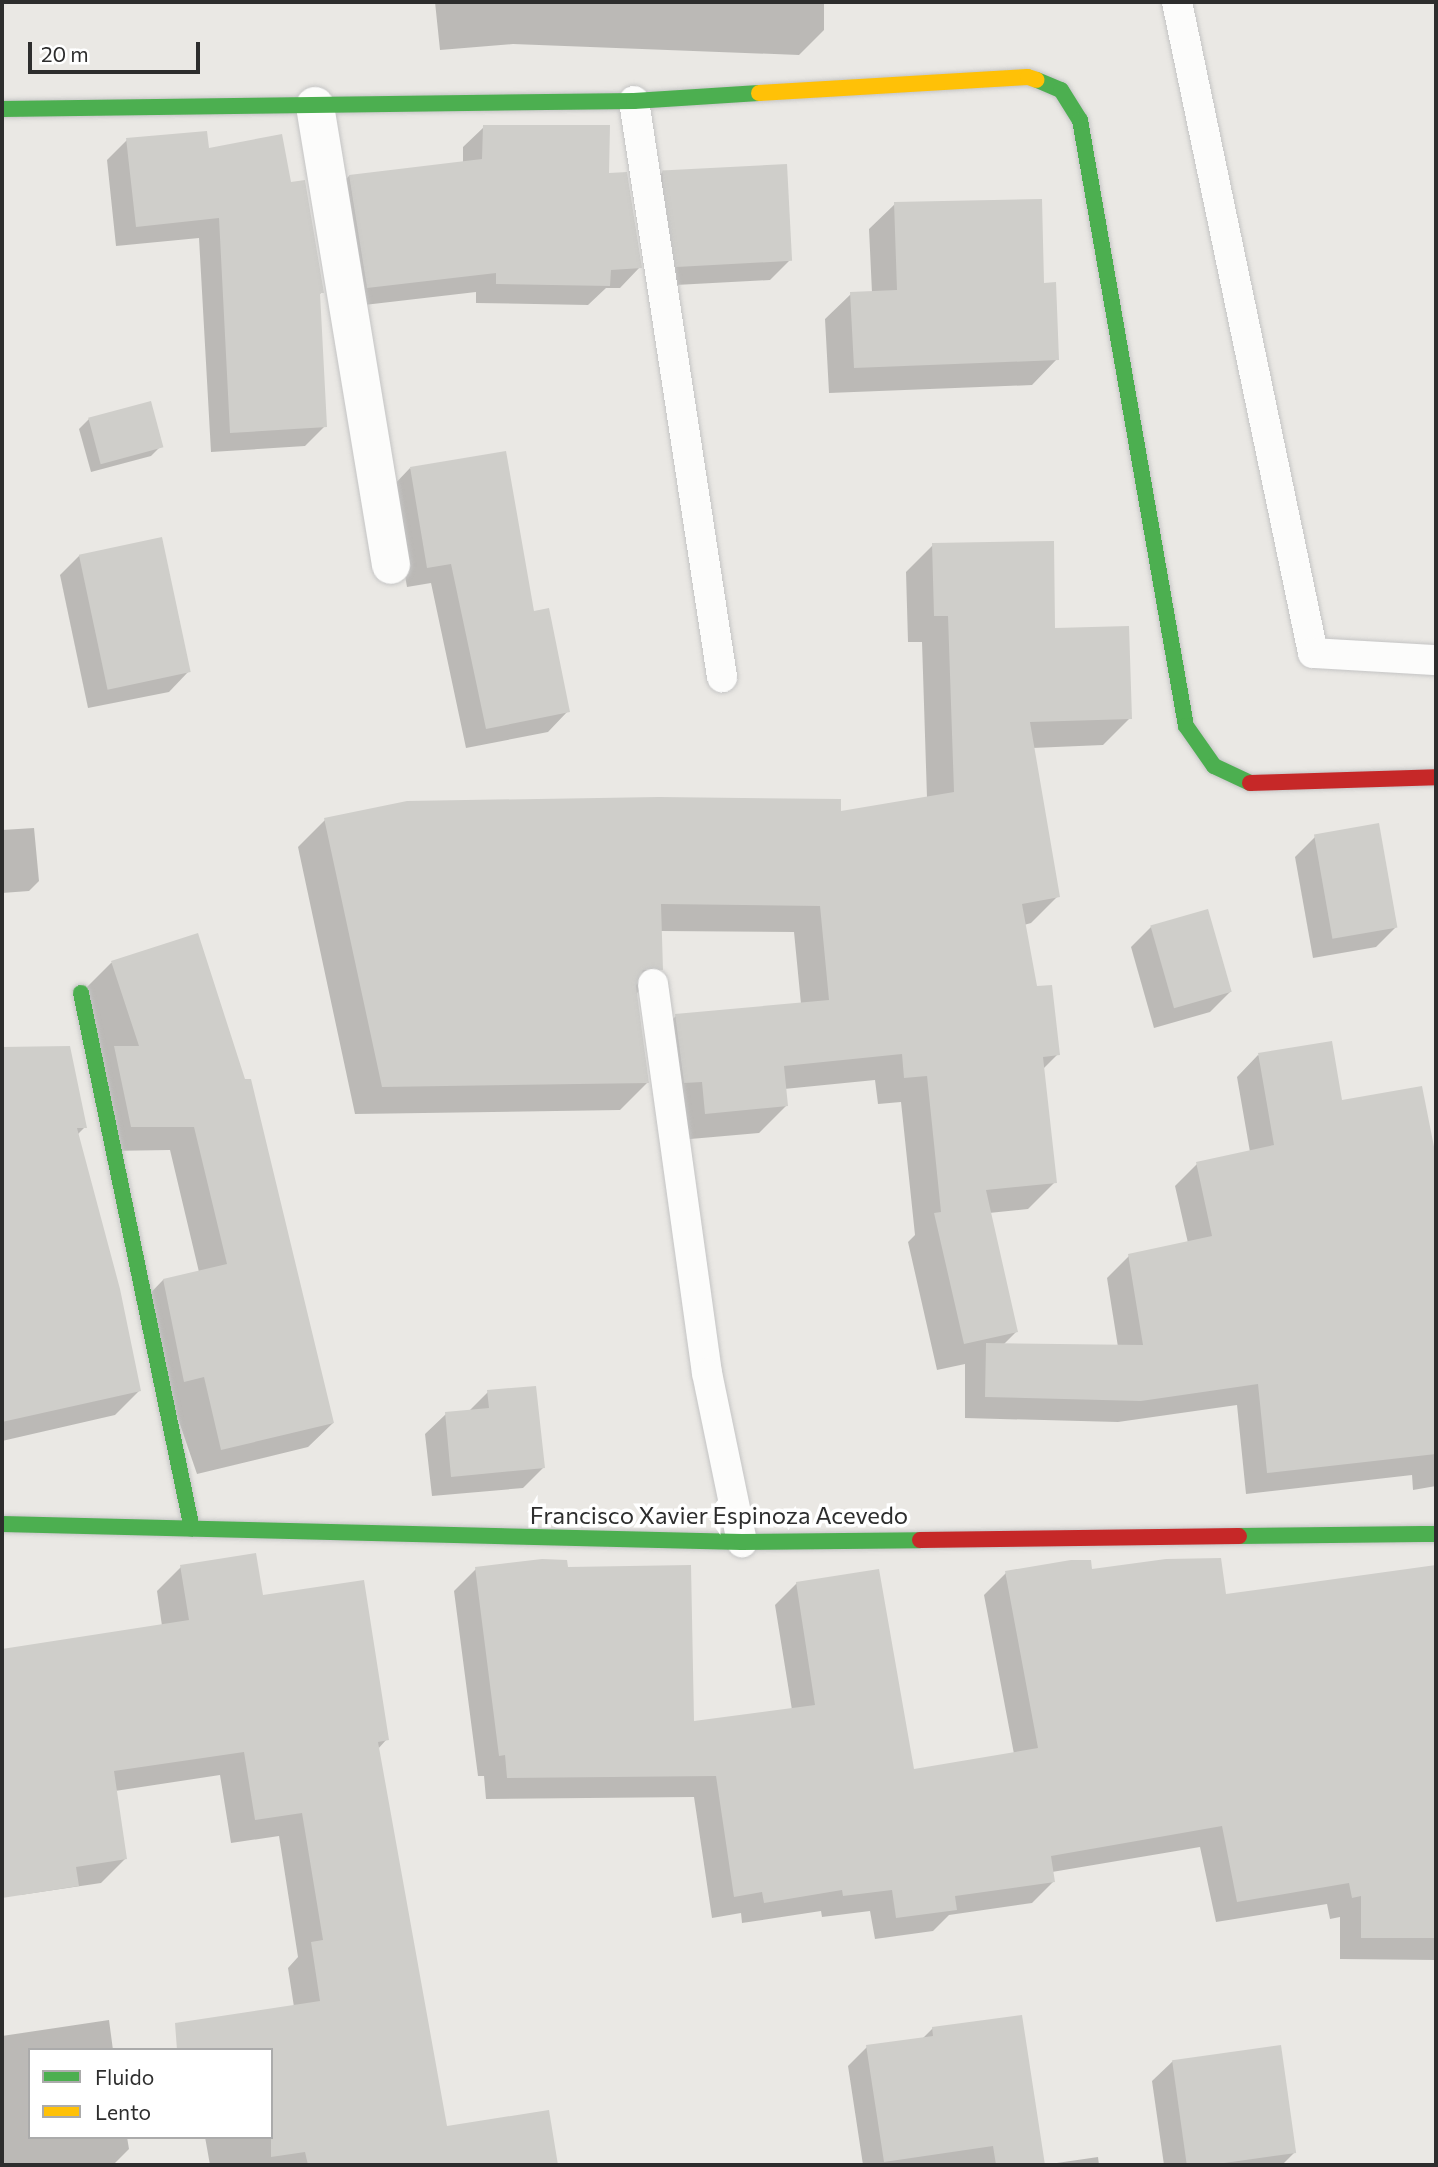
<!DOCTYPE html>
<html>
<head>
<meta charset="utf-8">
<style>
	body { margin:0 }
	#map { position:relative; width:1438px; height:2167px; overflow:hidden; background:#eae8e4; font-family:Commissioner,sans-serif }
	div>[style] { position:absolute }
	.shadow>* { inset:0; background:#0003 }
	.building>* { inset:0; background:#cfceca; transform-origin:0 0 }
	.roads { filter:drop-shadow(0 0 2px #c4c4c4) drop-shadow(0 0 2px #c4c4c4) }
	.lane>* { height:30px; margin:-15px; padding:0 15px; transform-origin:15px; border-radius:15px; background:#fcfcfb }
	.street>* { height:38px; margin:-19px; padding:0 19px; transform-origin:19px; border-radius:19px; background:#fcfcfb }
	.fast>* { height:16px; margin:-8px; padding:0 8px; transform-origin:8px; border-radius:8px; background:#4caf50 }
	.slow>* { height:16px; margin:-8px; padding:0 8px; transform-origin:8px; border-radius:8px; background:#ffc107 }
	.jam>* { height:16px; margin:-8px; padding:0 8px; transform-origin:8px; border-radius:8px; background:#c62828 }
	span { translate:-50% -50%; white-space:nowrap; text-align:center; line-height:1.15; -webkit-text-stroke:7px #fff; paint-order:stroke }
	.street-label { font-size:24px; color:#2d2d2d }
	.frame { position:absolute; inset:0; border:4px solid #2d2d2d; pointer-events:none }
	.legend { position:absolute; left:28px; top:2048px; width:245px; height:91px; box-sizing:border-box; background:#fff; border:2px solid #ababab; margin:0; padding:9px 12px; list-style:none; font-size:21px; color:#2d2d2d }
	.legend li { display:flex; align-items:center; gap:14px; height:35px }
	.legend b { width:35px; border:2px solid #ababab }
	.scale { position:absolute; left:28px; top:42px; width:172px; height:32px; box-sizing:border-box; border:4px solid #2d2d2d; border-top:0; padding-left:9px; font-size:21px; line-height:24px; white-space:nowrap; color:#2d2d2d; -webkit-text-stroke:5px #fff; paint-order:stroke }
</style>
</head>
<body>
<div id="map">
	<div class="shadow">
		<i style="clip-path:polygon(435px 2px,824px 2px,824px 30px,799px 55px,513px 44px,440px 50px)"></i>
		<i style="clip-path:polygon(484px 127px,607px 175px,640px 267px,620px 288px,606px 288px,588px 305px,476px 303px,476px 292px,347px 307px,329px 197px,349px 176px,463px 163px,463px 147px)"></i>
		<i style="clip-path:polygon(127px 140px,208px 150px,290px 184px,322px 292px,318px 296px,325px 426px,305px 446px,211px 452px,199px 238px,116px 246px,107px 160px)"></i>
		<i style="clip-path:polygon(663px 172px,790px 260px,770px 280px,657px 286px,643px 192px)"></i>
		<i style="clip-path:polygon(895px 204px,1043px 285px,1057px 359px,1032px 385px,829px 393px,825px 319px,851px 294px,872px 293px,869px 229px)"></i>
		<i style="clip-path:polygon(89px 419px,161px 446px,151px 456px,91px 472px,79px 429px)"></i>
		<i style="clip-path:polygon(410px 468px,532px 613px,568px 711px,548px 732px,466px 748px,431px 583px,407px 587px,390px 489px)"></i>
		<i style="clip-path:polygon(933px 545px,1054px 630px,1130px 718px,1103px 745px,1032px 748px,1058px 896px,1031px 923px,1024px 925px,1035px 988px,1058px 1054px,1042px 1070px,1055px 1182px,1028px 1209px,989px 1213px,1016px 1332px,1003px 1345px,1118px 1347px,1107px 1278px,1129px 1256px,1188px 1243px,1175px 1186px,1197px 1164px,1250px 1152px,1237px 1077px,1258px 1055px,1341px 1102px,1421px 1088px,1436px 1166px,1436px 1486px,1413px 1490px,1412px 1475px,1246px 1494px,1237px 1405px,1118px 1422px,965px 1418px,965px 1364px,937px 1370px,908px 1242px,915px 1235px,901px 1102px,878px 1104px,875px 1080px,784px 1089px,786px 1106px,759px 1133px,679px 1140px,649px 1043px,676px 1016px,801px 1004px,794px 932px,660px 931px,661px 969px,635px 995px,647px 1083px,620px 1110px,355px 1114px,298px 847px,325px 820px,839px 813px,927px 798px,922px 642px,908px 642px,906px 572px)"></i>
		<i style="clip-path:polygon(80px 555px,189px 671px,169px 692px,88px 708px,60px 575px)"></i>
		<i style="clip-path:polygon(34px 828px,39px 881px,29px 891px,2px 893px,2px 830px)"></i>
		<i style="clip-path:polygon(1315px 837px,1396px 927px,1376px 947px,1313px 958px,1295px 857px)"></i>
		<i style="clip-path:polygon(1151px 927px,1230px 992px,1210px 1012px,1154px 1028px,1131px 947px)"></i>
		<i style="clip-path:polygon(197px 936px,333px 1423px,308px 1447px,197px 1474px,139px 1305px,163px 1280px,199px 1272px,170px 1150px,107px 1151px,87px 987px,111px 963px)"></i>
		<i style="clip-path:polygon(2px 1048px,68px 1048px,85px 1127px,77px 1135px,139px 1391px,115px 1415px,2px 1441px)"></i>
		<i style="clip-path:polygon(488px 1392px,543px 1468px,523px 1488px,432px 1496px,425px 1434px,446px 1414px,468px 1412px)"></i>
		<i style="clip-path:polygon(1436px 1566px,1436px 1960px,1340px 1959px,1340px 1917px,1330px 1919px,1327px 1904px,1216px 1922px,1200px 1847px,1052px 1872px,1053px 1882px,1032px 1903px,949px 1915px,933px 1931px,875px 1939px,870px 1911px,822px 1917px,821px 1911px,742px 1923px,741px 1913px,712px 1918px,694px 1797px,486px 1799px,484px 1776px,478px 1776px,454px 1591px,476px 1569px,566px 1569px,692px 1723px,792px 1710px,775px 1605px,797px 1583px,912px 1771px,1014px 1754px,984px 1595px,1006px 1573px,1091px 1571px,1224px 1596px)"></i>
		<i style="clip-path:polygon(181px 1567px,261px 1597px,387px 1739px,377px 1750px,446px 2128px,548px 2112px,557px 2165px,210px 2165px,205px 2137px,271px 2137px,294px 2007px,288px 1968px,298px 1957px,279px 1836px,231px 1843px,220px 1775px,115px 1791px,125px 1859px,101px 1883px,20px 1895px,12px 1845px,2px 1847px,2px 1651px,162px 1626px,157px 1591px)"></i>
		<i style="clip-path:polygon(1021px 2017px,1043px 2165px,1098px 2157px,1099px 2165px,863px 2165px,848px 2066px,867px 2047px,922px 2039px,933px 2028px)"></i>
		<i style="clip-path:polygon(109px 2020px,113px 2050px,30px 2050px,30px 2137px,127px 2137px,129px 2149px,113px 2165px,2px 2165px,2px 2036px)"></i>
		<i style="clip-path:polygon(1173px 2061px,1294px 2153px,1282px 2165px,1164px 2165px,1152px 2081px)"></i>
	</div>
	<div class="building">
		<i style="clip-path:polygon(483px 125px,610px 125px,609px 173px,627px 172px,642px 268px,611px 270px,610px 286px,496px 284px,496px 273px,367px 288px,349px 175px,482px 159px)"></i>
		<i style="clip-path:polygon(207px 131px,209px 148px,282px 134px,291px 182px,305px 180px,324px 293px,320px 293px,327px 427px,230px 433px,219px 218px,136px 227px,126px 138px)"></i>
		<i style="left:787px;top:164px;width:97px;height:125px;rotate:87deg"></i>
		<i style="clip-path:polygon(1042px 199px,1044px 283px,1056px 282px,1059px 360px,854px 368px,850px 292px,897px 290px,894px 202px)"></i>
		<i style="left:151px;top:401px;width:48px;height:65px;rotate:75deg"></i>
		<i style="clip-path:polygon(506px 451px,534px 611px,549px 608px,570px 712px,486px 729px,451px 564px,427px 568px,410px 467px)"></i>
		<i style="left:162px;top:537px;width:138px;height:85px;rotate:78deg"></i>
		<i style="clip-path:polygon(1054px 541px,1055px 628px,1129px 626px,1132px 719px,1030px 722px,1060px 897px,1022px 904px,1037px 986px,1052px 985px,1060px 1055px,1043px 1057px,1057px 1183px,986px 1190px,1018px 1332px,964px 1344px,934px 1213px,941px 1212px,927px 1076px,904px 1078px,902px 1054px,784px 1066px,788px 1106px,705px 1114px,702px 1082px,684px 1083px,675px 1014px,829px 1000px,820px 906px,661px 904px,663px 970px,643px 970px,636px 986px,649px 1083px,382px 1087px,324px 818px,407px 801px,659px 797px,841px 799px,841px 811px,954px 792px,948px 616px,934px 616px,932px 543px)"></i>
		<i style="left:1379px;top:823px;width:106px;height:66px;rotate:80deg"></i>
		<i style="left:1208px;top:909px;width:86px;height:60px;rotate:74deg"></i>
		<i style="clip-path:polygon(198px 933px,245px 1079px,251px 1079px,334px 1423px,221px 1450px,204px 1377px,184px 1382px,163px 1279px,227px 1264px,194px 1127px,131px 1127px,114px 1046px,139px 1046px,111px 961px)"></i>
		<i style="clip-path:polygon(1332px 1041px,1342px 1100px,1422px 1086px,1436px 1157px,1436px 1454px,1267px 1473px,1258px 1384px,1141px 1401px,985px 1397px,986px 1343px,1143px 1345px,1128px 1254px,1212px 1236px,1196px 1162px,1274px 1145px,1258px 1053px)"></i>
		<i style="clip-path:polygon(70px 1046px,87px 1128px,77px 1128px,120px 1289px,141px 1391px,2px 1422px,2px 1047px)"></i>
		<i style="clip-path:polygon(536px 1386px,545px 1468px,451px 1477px,445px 1412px,489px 1408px,487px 1390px)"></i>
		<i style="clip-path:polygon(256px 1553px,263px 1595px,364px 1580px,389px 1740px,378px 1742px,447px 2126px,549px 2110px,558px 2165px,308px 2165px,305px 2152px,271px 2157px,271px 2050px,177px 2050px,175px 2023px,320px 2001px,311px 1942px,323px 1940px,302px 1813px,255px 1820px,244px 1752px,114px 1771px,127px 1859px,76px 1867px,79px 1886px,2px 1898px,2px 1649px,189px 1620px,180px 1565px)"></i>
		<i style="clip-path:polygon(1221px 1558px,1226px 1594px,1436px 1565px,1436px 1938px,1361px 1938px,1361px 1896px,1352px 1898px,1349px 1883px,1237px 1902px,1222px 1826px,1051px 1856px,1055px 1882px,955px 1896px,957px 1910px,896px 1918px,892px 1890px,843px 1896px,842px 1890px,764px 1903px,762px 1892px,734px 1897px,716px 1776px,507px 1778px,505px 1755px,499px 1756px,475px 1567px,542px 1559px,567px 1560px,568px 1567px,691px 1565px,694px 1721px,815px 1705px,796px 1582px,879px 1569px,914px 1769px,1038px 1748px,1005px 1571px,1071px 1560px,1091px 1560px,1092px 1569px,1166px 1559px)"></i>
		<i style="clip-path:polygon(1022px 2015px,1045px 2165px,996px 2165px,993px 2146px,884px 2162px,866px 2045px,933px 2036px,932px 2027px)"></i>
		<i style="left:1281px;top:2045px;width:109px;height:110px;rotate:82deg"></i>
	</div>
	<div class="roads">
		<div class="lane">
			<i style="left:1177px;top:2px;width:665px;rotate:78.2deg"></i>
			<i style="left:1313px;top:653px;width:123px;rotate:3.3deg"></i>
			<i style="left:634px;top:101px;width:583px;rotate:81.31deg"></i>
			<i style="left:653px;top:984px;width:393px;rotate:82.1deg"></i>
			<i style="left:707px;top:1373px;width:173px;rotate:78.3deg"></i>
		</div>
		<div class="street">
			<i style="left:315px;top:106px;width:465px;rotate:80.6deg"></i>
		</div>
		<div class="fast">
			<i style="left:1037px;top:80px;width:26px;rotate:23deg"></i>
			<i style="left:1061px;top:90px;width:36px;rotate:58deg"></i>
			<i style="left:1080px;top:120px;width:615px;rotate:80.08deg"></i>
			<i style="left:1186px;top:726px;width:49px;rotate:55deg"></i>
			<i style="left:1214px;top:766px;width:40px;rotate:25deg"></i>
			<i style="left:2px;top:109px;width:632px;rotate:-0.73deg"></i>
			<i style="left:634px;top:101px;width:125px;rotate:-3.7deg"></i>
			<i style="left:81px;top:993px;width:547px;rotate:78.3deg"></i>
			<i style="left:2px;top:1524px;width:740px;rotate:1.39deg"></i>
			<i style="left:742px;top:1542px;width:178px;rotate:-0.6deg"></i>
			<i style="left:1239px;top:1536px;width:197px;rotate:-0.6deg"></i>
		</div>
		<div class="slow">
			<i style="left:759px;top:93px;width:269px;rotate:-3.4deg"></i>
			<i style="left:1028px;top:77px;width:9px;rotate:18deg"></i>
		</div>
		<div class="jam">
			<i style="left:1250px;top:783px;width:186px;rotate:-1.8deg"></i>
			<i style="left:920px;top:1540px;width:319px;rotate:-0.7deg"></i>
		</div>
	</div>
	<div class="street-label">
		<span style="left:719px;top:1515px">Francisco Xavier Espinoza Acevedo</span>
	</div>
	<div class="frame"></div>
	<ul class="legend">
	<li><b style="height:9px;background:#4caf50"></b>Fluido</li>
	<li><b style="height:9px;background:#ffc107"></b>Lento</li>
	</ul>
	<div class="scale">20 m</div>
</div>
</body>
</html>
